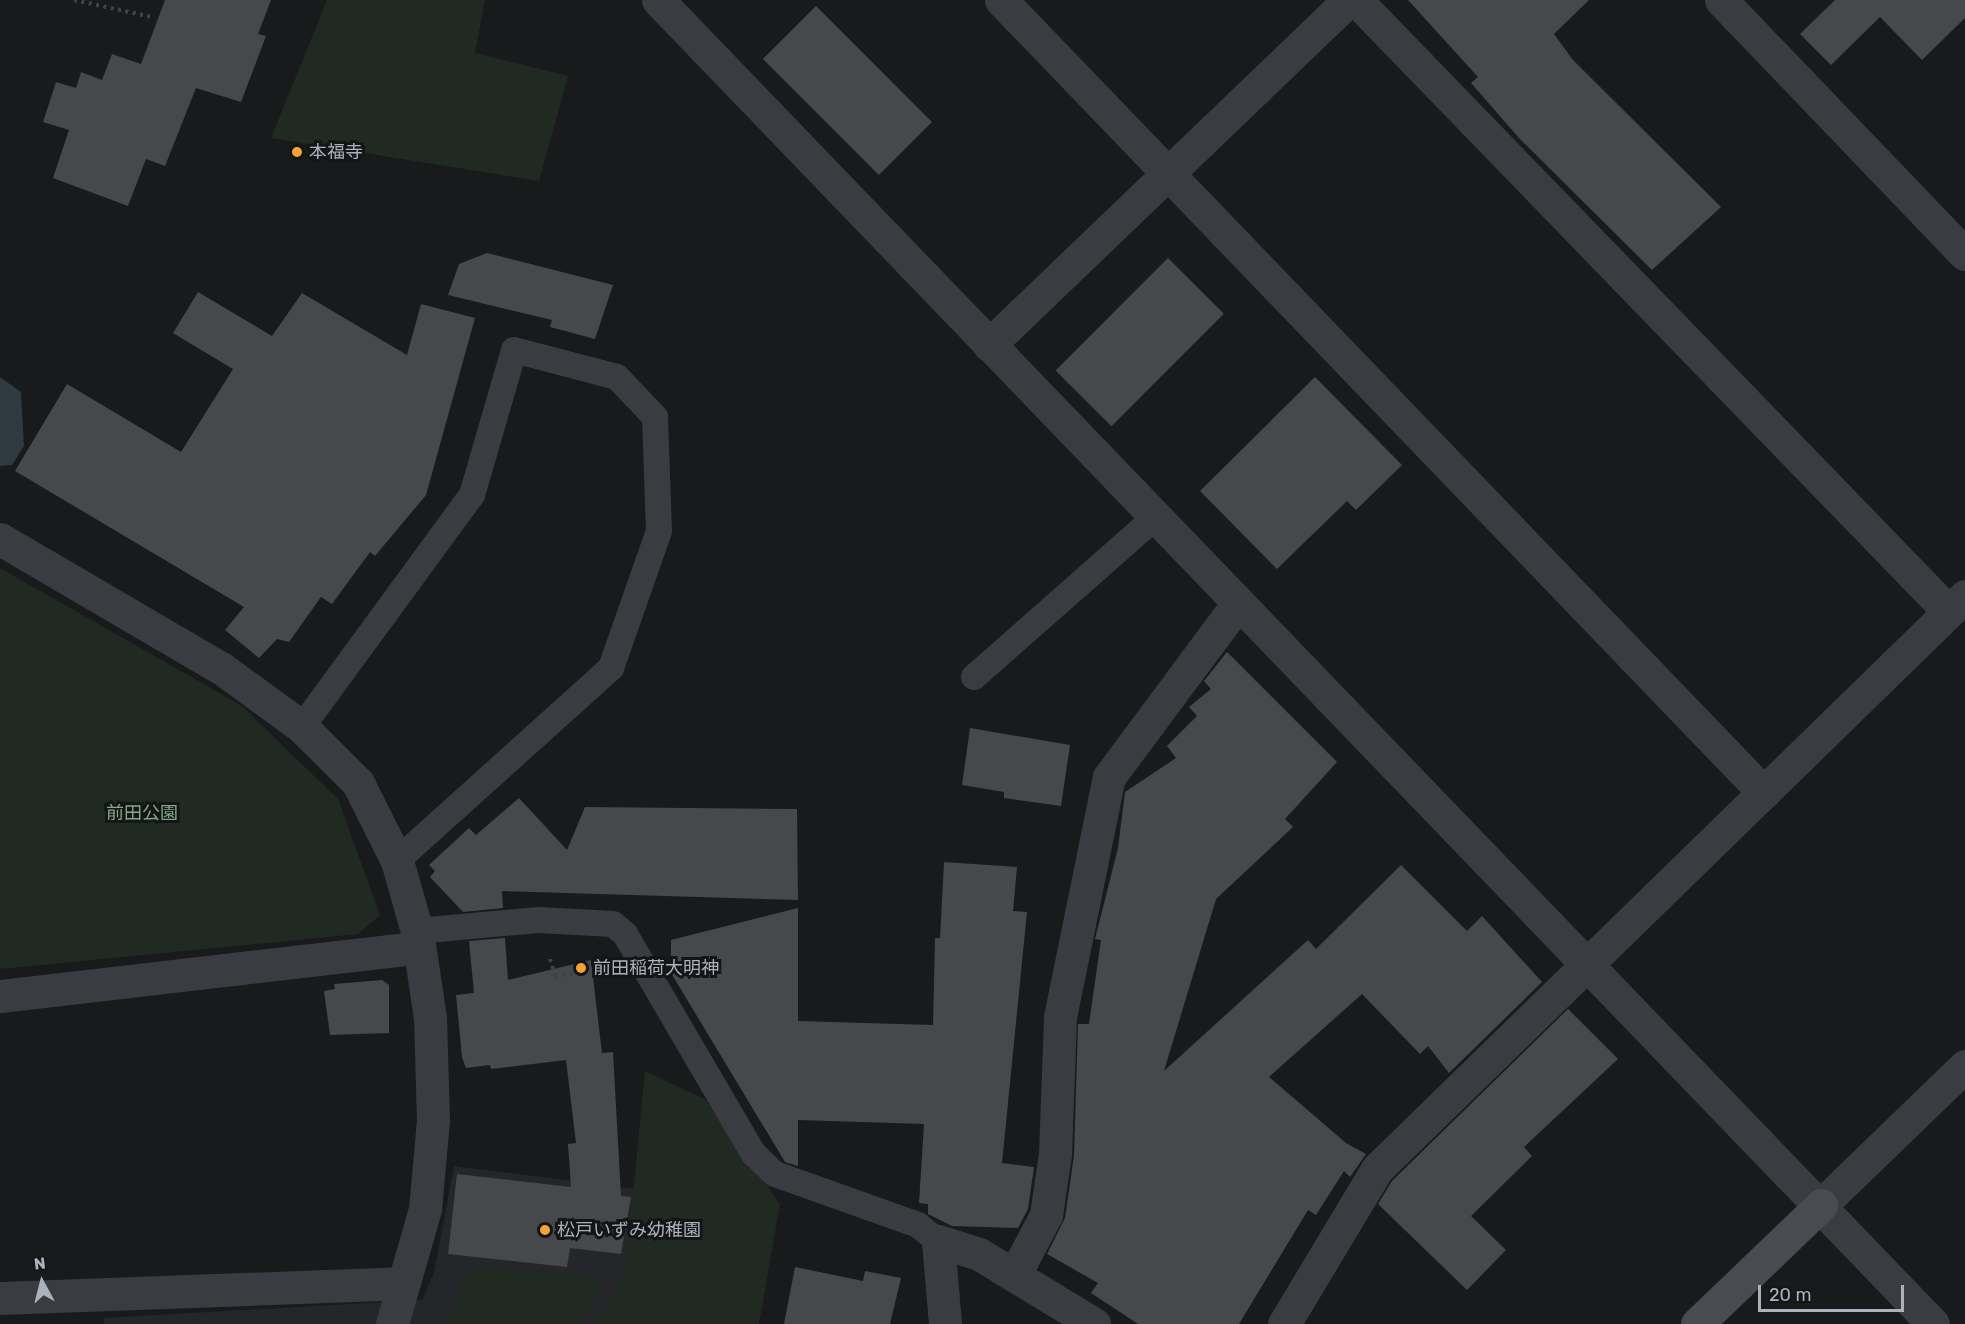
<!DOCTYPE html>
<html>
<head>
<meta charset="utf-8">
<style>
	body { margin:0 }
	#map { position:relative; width:1965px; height:1324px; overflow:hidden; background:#191a1c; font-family:Rubik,"Noto Sans JP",sans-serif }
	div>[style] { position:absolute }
	.built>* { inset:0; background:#252629 }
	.green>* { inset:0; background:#212a22 }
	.water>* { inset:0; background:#2f3a41 }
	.building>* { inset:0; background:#46484c; transform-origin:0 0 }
	.path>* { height:4px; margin-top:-2px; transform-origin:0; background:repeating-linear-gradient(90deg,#404348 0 3px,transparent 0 7.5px) }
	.lane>* { height:26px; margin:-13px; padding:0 13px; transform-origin:13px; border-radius:13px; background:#3a3c41 }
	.street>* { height:33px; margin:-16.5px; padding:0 16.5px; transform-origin:16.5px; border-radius:16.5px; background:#3a3c41 }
	.secondary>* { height:33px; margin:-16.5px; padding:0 16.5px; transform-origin:16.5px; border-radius:16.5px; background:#484b51 }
	.dots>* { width:16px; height:16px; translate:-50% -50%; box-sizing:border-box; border:3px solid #141517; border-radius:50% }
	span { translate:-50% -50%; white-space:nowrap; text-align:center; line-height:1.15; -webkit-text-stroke:6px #141517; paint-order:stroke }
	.poi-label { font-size:18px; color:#acb2bc }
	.left { translate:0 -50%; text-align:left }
	.park-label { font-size:18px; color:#84a783 }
	.north { position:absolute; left:12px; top:1252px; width:60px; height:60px; -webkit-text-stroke:4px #141517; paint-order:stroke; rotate:353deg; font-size:16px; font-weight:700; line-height:24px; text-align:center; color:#acb2bc }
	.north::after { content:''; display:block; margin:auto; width:21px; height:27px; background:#acb2bc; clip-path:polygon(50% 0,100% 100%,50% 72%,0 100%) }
	.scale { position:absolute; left:1758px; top:1285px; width:146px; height:27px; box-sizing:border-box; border:3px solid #acb2bc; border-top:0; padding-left:8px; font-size:18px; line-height:21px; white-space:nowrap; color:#acb2bc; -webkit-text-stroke:4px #141517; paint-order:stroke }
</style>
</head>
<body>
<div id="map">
	<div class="built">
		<i style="clip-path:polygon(454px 1166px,652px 1191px,615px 1324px,104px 1324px,103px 1318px,422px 1300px,434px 1273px)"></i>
	</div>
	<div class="green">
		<i style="clip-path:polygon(327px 0,485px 0,475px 53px,568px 76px,539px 181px,271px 138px)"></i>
		<i style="clip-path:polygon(0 568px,242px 706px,338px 799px,380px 915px,358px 934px,0 969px)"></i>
		<i style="clip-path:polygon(645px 1071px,706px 1100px,780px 1204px,759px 1324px,592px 1324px,625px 1278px)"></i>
		<i style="clip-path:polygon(471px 1266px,604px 1277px,581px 1324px,445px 1324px)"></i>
	</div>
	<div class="water">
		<i style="clip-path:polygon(0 377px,21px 392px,24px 446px,12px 465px,0 466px)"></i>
	</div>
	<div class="building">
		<i style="clip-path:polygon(165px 0,271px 0,258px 34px,266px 36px,241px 102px,196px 88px,165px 166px,146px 159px,128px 206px,53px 178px,69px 130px,43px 122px,56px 82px,76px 88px,81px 72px,102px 80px,112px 54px,141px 64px)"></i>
		<i style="clip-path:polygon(1408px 0,1589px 0,1554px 34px,1572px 59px,1721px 207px,1652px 270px,1519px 138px,1471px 83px,1478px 77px)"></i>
		<i style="clip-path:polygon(1835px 0,1965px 0,1965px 18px,1922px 60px,1880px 17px,1831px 65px,1800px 34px)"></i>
		<i style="left:816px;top:6px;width:164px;height:75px;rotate:45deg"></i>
		<i style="clip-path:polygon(487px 253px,613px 285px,595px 339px,550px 327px,552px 320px,448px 295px,459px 264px)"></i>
		<i style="left:1168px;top:258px;width:79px;height:159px;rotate:45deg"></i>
		<i style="clip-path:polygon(198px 292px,272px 336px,302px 293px,407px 355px,421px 304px,475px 318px,426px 495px,375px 556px,370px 552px,332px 604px,321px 597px,289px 642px,277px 639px,259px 658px,225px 630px,244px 607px,15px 471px,67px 384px,181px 452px,233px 369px,173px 333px)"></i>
		<i style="clip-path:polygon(1315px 377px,1402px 465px,1356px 510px,1347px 501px,1277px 569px,1200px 491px)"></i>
		<i style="clip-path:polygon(1227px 652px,1337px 762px,1285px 819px,1293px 827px,1216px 899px,1164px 1071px,1308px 940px,1316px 949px,1401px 865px,1467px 931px,1482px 916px,1542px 982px,1449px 1073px,1428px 1046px,1420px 1054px,1362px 994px,1269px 1077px,1346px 1143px,1366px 1154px,1350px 1177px,1344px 1171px,1316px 1215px,1308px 1210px,1239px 1324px,1138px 1324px,1091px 1293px,1098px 1283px,1047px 1254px,1065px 1218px,1074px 1155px,1078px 1024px,1089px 1024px,1101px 940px,1095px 939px,1118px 848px,1125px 792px,1176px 758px,1167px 746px,1197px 716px,1189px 707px,1211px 689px,1204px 681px)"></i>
		<i style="clip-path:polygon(970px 728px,1070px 745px,1061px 806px,1004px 798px,1004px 792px,962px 785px)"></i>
		<i style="clip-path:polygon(519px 798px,567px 850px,585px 807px,797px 809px,798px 900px,502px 891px,503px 908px,463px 912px,430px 877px,435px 871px,429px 865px,469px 828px,476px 835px)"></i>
		<i style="clip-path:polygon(944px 862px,1017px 867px,1013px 911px,1027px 912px,1002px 1163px,1034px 1167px,1028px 1209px,1018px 1228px,952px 1226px,928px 1214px,928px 1204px,919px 1203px,924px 1124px,798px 1120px,798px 1166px,785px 1162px,671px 973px,671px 940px,798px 908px,798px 1021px,933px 1025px,935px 938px,940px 938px)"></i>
		<i style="clip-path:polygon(505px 938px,508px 980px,591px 960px,602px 1053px,613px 1052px,621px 1196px,631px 1197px,621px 1254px,570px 1248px,567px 1267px,448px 1254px,457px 1174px,571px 1187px,568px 1144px,576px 1143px,566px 1060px,491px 1069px,490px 1065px,466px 1068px,462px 1057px,456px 995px,474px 993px,469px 941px)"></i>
		<i style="clip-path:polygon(382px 980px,389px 985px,389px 1033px,330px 1035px,324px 991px,335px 989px,334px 984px)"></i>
		<i style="clip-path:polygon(1568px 1009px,1618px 1059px,1524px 1147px,1532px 1156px,1471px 1216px,1506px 1250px,1467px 1290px,1378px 1204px,1392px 1181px)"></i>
		<i style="clip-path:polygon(795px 1267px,863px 1281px,865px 1271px,901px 1278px,890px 1324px,784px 1324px)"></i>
	</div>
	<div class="path">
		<i style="left:74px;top:0;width:80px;rotate:12.3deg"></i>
		<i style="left:550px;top:959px;width:19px;rotate:74deg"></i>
		<i style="left:555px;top:977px;width:20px;rotate:-9deg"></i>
	</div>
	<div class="lane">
		<i style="left:974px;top:677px;width:239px;rotate:-41.4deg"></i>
		<i style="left:302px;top:727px;width:288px;rotate:-53.8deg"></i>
		<i style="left:472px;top:495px;width:151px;rotate:-73.8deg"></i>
		<i style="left:514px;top:350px;width:106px;rotate:14.7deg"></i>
		<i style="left:617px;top:377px;width:55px;rotate:46.5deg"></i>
		<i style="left:655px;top:417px;width:114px;rotate:88deg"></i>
		<i style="left:659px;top:531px;width:145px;rotate:109.3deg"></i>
		<i style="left:611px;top:668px;width:288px;rotate:138deg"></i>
		<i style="left:417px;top:931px;width:122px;rotate:-5.2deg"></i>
		<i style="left:539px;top:920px;width:74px;rotate:3.1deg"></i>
		<i style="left:613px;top:924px;width:16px;rotate:40deg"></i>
		<i style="left:625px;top:934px;width:254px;rotate:59.7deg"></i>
		<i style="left:753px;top:1153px;width:30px;rotate:44deg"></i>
		<i style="left:775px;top:1174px;width:152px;rotate:19.6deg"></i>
		<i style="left:918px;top:1225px;width:26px;rotate:39deg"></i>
	</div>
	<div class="street">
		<i style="left:658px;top:0;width:1838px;rotate:46.08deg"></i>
		<i style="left:1001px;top:0;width:1100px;rotate:46.1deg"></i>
		<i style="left:1356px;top:0;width:851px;rotate:45.9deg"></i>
		<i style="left:1721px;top:0;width:352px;rotate:46.2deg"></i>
		<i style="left:989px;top:345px;width:499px;rotate:-43.8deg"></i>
		<i style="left:0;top:539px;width:256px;rotate:30.3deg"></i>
		<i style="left:221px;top:668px;width:100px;rotate:36.1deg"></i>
		<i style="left:302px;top:727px;width:79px;rotate:45deg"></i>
		<i style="left:358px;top:783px;width:87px;rotate:63.4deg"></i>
		<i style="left:397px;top:861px;width:73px;rotate:74.1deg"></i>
		<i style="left:417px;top:931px;width:88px;rotate:81.5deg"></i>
		<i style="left:430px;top:1018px;width:102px;rotate:88.3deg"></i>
		<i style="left:433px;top:1120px;width:89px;rotate:95.1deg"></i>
		<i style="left:425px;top:1209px;width:120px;rotate:106deg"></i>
		<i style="left:0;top:996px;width:421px;rotate:-6.6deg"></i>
		<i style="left:1821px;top:1205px;width:200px;rotate:-44deg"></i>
		<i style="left:1015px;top:1274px;width:67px;rotate:-62.3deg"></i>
		<i style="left:1046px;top:1215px;width:62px;rotate:-81.6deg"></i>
		<i style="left:1055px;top:1154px;width:137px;rotate:-87.9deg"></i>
		<i style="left:1060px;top:1017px;width:245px;rotate:-78.5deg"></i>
		<i style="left:1109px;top:777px;width:217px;rotate:-53.4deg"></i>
		<i style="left:0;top:1298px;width:401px;rotate:-2.1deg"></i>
		<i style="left:945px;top:1324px;width:83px;rotate:-94.8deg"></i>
		<i style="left:938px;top:1241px;width:43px;rotate:17.6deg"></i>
		<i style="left:979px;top:1254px;width:135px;rotate:31.3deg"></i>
		<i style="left:1284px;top:1324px;width:181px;rotate:-59deg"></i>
		<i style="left:1377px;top:1169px;width:821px;rotate:-44.26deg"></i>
	</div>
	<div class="secondary">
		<i style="left:1697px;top:1324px;width:172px;rotate:-43.8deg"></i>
	</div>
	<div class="dots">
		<i style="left:297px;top:152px;background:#f5a338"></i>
		<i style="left:581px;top:968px;background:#f5a338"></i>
		<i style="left:545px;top:1230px;background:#f5a338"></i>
	</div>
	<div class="poi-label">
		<span class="left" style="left:309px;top:152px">本福寺</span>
		<span class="left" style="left:593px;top:968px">前田稲荷大明神</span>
		<span class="left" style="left:557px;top:1230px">松戸いずみ幼稚園</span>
	</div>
	<div class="park-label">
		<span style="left:142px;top:813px">前田公園</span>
	</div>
	<div class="north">N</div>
	<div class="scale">20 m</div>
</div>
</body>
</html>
